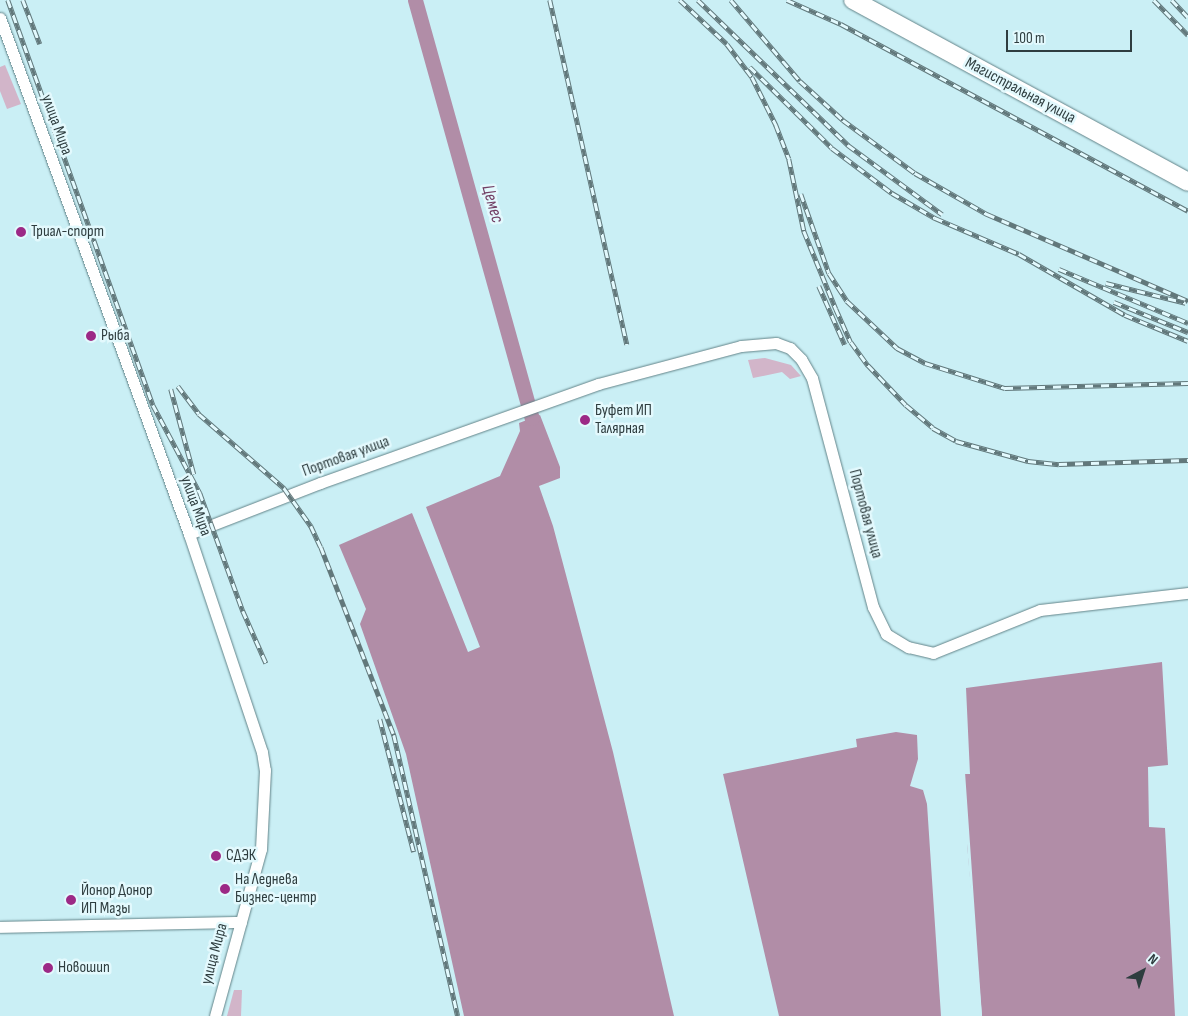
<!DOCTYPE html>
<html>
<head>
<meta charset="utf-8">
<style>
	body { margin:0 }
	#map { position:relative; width:1188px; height:1016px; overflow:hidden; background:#caeff5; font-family:"Sofia Sans Condensed",sans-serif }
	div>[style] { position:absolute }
	.green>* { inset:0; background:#d2b5c9 }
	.water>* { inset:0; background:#b18da7 }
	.pier>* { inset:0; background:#caeff5 }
	.river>* { height:15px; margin:-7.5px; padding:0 7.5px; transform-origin:7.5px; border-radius:7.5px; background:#b18da7 }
	.roads { filter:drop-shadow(0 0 1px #628388) drop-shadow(0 0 1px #628388) }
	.minor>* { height:11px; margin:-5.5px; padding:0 5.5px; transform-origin:5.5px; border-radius:5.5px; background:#fff }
	.highway>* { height:18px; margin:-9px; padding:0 9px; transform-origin:9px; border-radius:9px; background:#fff }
	.rail>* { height:4.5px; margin-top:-2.25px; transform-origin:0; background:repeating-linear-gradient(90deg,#e3f9fd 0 8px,#62787b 0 16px); box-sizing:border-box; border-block:1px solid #62787b }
	.dots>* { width:14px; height:14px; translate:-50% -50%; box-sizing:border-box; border:2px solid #e3f9fd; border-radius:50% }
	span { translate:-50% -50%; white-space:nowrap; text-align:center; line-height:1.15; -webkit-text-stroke:5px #e3f9fd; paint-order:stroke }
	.street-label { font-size:16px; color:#2e3d3f }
	.poi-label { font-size:16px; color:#2e3d3f }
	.left { translate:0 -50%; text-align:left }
	.water-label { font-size:18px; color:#724065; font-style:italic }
	.north { position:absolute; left:1118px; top:946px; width:50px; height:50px; -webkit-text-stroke:4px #e3f9fd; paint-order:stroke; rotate:40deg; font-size:14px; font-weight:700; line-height:20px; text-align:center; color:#2e3d3f }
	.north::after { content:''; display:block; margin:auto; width:18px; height:22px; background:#2e3d3f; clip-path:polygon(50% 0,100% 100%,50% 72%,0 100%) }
	.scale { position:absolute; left:1006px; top:30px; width:126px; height:22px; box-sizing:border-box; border:2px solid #2e3d3f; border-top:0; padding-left:6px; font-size:15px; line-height:18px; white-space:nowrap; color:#2e3d3f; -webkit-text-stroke:4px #e3f9fd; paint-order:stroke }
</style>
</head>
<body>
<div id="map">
	<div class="green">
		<i style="clip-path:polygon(5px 65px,21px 104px,7px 109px,0 91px,0 67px)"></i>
		<i style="clip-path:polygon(765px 358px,791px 365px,801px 376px,790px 379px,782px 372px,753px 378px,748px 360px)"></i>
		<i style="clip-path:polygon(234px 990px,242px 990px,241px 1016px,227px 1016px)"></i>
	</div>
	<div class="water">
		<i style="clip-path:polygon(540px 415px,560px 467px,560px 478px,539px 486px,553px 526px,613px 752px,674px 1016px,464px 1016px,406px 754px,360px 624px,366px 609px,339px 545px,412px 513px,468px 652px,480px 647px,426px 507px,500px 476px,520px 431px,519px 423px)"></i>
		<i style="clip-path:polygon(1162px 662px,1168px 765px,1148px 767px,1149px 827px,1165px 828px,1175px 1016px,982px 1016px,961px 774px,970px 774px,966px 688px)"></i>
		<i style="clip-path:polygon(896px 732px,917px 735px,918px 759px,910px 786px,923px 790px,927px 804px,941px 1016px,779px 1016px,723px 774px,857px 747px,856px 739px)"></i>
	</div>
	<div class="pier">
		<i style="clip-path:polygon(961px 772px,965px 772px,982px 1016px,980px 1016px,967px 844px,959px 834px)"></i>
	</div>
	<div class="river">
		<i style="left:415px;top:0;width:434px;rotate:74.4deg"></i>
	</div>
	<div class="roads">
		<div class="minor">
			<i style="left:0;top:18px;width:550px;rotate:69.88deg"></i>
			<i style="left:189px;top:534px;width:230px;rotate:71.5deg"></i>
			<i style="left:262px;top:752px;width:18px;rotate:81deg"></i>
			<i style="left:265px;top:770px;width:79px;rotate:92.9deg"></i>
			<i style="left:261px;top:849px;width:173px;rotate:105.4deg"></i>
			<i style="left:189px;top:534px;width:141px;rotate:-21.3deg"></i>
			<i style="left:320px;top:483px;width:295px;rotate:-19.6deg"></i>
			<i style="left:598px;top:384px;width:148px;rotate:-14.9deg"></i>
			<i style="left:741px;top:346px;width:35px;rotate:-5deg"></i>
			<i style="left:776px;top:343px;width:15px;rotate:20deg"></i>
			<i style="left:790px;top:348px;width:16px;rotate:45deg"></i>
			<i style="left:801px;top:359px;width:22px;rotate:60deg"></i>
			<i style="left:812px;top:378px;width:237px;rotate:75.1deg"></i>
			<i style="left:873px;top:607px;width:30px;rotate:64deg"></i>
			<i style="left:886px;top:634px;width:26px;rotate:31deg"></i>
			<i style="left:908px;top:647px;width:26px;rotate:13deg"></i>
			<i style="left:933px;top:653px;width:115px;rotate:-21.9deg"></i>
			<i style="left:1040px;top:610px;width:149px;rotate:-6.6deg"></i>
			<i style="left:0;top:927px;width:241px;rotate:-1.2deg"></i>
		</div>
		<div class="highway">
			<i style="left:853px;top:0;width:381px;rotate:28.5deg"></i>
		</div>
	</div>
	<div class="rail">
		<i style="left:8px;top:0;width:430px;rotate:70.3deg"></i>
		<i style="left:153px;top:405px;width:100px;rotate:61.9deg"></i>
		<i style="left:200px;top:493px;width:126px;rotate:70deg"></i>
		<i style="left:243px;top:611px;width:57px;rotate:66.1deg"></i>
		<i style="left:23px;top:0;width:47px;rotate:68.9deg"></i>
		<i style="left:550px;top:0;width:353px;rotate:77.4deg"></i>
		<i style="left:680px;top:0;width:64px;rotate:43.1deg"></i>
		<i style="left:727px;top:44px;width:41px;rotate:52.9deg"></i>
		<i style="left:752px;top:77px;width:54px;rotate:63.4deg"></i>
		<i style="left:776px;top:125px;width:36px;rotate:69deg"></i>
		<i style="left:789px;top:159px;width:74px;rotate:78.2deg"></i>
		<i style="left:804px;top:231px;width:84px;rotate:67.7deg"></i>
		<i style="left:836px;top:309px;width:36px;rotate:66deg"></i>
		<i style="left:851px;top:342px;width:29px;rotate:54deg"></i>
		<i style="left:868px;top:365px;width:55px;rotate:46.5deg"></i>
		<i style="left:906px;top:405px;width:35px;rotate:40deg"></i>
		<i style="left:933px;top:428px;width:26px;rotate:29deg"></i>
		<i style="left:956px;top:441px;width:75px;rotate:15.5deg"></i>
		<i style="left:1028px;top:461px;width:31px;rotate:6deg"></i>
		<i style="left:1059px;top:464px;width:129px;rotate:-1.8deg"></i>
		<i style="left:698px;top:0;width:209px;rotate:44deg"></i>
		<i style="left:848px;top:145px;width:117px;rotate:36.3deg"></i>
		<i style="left:731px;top:0;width:106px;rotate:49.6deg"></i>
		<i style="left:800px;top:81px;width:58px;rotate:42.2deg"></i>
		<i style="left:843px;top:120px;width:89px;rotate:36.4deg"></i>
		<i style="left:915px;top:173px;width:83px;rotate:29.7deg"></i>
		<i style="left:987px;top:214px;width:219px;rotate:23.4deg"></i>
		<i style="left:787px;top:0;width:59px;rotate:24deg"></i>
		<i style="left:841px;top:24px;width:394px;rotate:28.3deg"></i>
		<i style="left:1154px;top:0;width:49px;rotate:45.8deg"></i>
		<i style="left:1172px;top:0;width:23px;rotate:47deg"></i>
		<i style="left:750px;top:67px;width:115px;rotate:44.6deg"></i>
		<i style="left:832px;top:148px;width:75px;rotate:36.9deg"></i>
		<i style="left:892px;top:193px;width:50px;rotate:30.2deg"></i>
		<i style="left:935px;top:218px;width:91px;rotate:23.2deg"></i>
		<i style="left:1019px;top:254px;width:122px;rotate:29.9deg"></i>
		<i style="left:1125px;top:315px;width:68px;rotate:22.4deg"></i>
		<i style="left:801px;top:194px;width:84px;rotate:70.5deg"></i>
		<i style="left:829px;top:273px;width:33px;rotate:57deg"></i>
		<i style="left:847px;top:301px;width:69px;rotate:43.2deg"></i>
		<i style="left:897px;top:348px;width:32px;rotate:28deg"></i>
		<i style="left:925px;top:363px;width:84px;rotate:17.4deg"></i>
		<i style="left:1005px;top:388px;width:183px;rotate:-1.6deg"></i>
		<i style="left:1059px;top:269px;width:140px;rotate:22.7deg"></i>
		<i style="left:1106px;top:283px;width:82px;rotate:14deg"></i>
		<i style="left:819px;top:286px;width:64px;rotate:66.2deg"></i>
		<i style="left:1114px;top:302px;width:80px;rotate:22.1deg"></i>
		<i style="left:178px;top:386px;width:35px;rotate:53deg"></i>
		<i style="left:199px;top:414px;width:113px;rotate:41deg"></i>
		<i style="left:284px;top:488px;width:47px;rotate:54.6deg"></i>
		<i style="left:311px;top:526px;width:23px;rotate:65deg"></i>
		<i style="left:321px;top:547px;width:202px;rotate:68.8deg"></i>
		<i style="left:394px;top:735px;width:288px;rotate:77.2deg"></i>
		<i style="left:171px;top:389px;width:88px;rotate:74.9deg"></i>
		<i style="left:380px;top:719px;width:137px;rotate:75.7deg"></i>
	</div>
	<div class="dots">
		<i style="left:21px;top:232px;background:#9c2986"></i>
		<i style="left:91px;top:336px;background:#9c2986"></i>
		<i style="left:585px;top:420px;background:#9c2986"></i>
		<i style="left:216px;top:856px;background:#9c2986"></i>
		<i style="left:225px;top:889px;background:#9c2986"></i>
		<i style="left:71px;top:900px;background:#9c2986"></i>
		<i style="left:48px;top:968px;background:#9c2986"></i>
	</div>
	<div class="street-label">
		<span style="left:1020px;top:91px;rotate:28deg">Магистральная улица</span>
		<span style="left:56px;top:125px;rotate:70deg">улица Мира</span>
		<span style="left:346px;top:457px;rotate:-20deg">Портовая улица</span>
		<span style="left:195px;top:506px;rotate:70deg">улица Мира</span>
		<span style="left:865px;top:514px;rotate:75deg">Портовая улица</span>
		<span style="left:215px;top:954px;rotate:-75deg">улица Мира</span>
	</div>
	<div class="poi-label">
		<span class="left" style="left:31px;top:232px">Триал-спорт</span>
		<span class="left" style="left:101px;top:336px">Рыба</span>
		<span class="left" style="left:595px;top:420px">Буфет ИП<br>Талярная</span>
		<span class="left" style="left:226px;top:856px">СДЭК</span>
		<span class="left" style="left:235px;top:889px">На Леднева<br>Бизнес-центр</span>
		<span class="left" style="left:81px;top:900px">Йонор Донор<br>ИП Мазы</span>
		<span class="left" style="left:58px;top:968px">Новошип</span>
	</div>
	<div class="water-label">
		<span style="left:492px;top:204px;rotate:74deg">Цемес</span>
	</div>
	<div class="north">N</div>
	<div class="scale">100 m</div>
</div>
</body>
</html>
